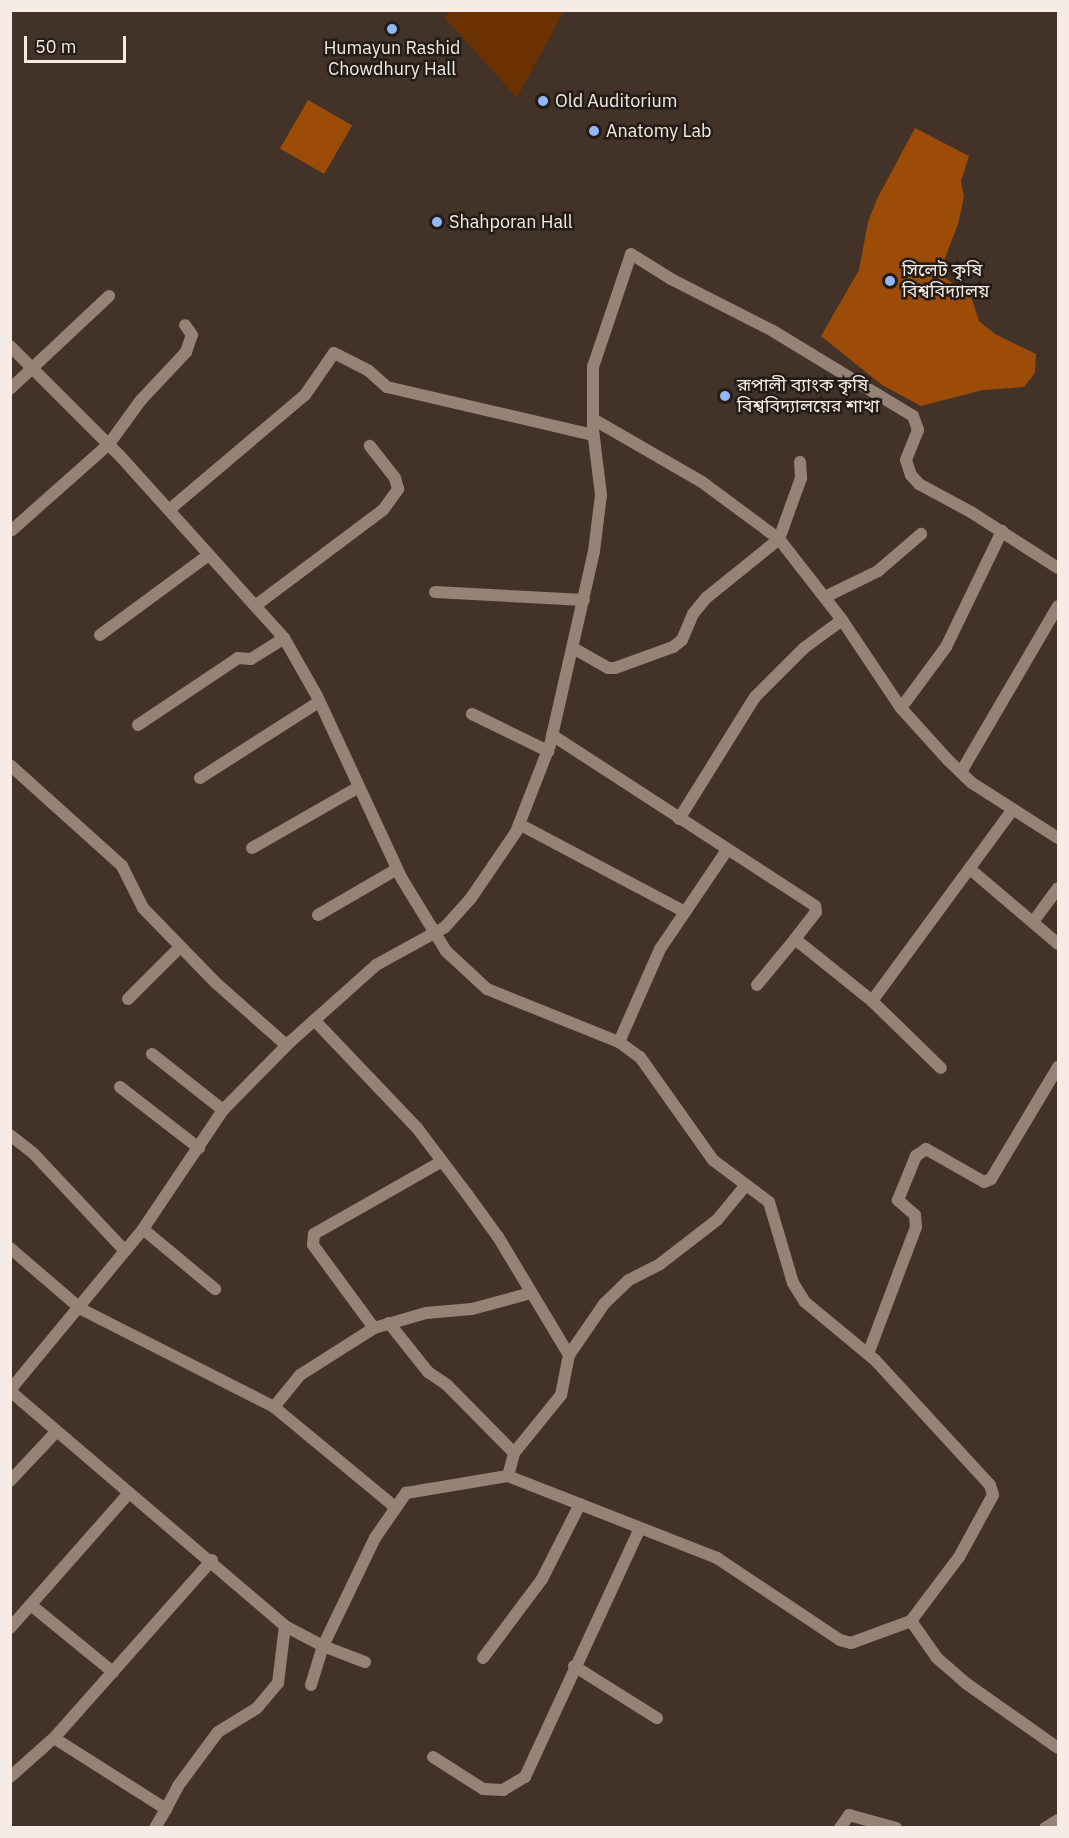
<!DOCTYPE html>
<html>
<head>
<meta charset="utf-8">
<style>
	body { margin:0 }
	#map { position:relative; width:1069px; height:1838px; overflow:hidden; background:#433227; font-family:"IBM Plex Sans","Noto Sans Bengali",sans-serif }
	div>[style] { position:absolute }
	.green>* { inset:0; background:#6b3100 }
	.water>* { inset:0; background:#9c4c07; transform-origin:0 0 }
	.stream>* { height:4px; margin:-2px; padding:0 2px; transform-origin:2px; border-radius:2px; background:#9c4c07 }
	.street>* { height:12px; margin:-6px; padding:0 6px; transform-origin:6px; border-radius:6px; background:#978276 }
	.dots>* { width:16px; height:16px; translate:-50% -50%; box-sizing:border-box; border:3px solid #241c17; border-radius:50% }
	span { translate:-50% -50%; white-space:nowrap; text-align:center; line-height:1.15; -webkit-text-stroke:5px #241c17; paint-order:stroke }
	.poi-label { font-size:18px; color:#f7ece5 }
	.left { translate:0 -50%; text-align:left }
	.frame { position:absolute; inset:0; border:12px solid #f7ece5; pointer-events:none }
	.scale { position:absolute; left:24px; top:36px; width:102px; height:27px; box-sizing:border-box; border:3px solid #f7ece5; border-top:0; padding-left:8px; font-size:18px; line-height:21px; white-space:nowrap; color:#f7ece5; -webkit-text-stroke:4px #241c17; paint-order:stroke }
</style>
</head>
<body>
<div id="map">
	<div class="green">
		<i style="clip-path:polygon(451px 11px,451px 10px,564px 11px,517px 98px,445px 18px)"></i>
	</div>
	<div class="water">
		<i style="left:308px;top:100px;width:51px;height:56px;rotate:30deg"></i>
		<i style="clip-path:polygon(915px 128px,969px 156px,961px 181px,964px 197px,958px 224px,945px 258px,944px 277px,971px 296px,979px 321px,995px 334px,1036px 354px,1035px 373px,1024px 387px,983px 390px,921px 406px,882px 385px,821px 336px,859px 270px,868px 222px,877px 199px)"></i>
	</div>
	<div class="stream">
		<i style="left:38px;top:1828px;width:8px"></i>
	</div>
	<div class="street">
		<i style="left:10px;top:346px;width:157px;rotate:45deg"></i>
		<i style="left:121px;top:457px;width:244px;rotate:48deg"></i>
		<i style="left:284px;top:638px;width:67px;rotate:60.4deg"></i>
		<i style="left:317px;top:696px;width:202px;rotate:65.1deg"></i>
		<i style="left:402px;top:879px;width:84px;rotate:58.6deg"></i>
		<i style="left:446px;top:951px;width:56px;rotate:42.8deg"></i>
		<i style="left:487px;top:989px;width:142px;rotate:21.9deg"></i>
		<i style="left:619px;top:1042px;width:26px;rotate:36deg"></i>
		<i style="left:640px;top:1057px;width:126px;rotate:54.7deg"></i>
		<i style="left:713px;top:1160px;width:70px;rotate:36.9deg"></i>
		<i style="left:769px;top:1202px;width:84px;rotate:73.5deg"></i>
		<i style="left:793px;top:1283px;width:22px;rotate:58deg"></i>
		<i style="left:805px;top:1302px;width:91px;rotate:39.6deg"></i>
		<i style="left:875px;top:1360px;width:170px;rotate:47.4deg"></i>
		<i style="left:990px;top:1485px;width:10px;rotate:73deg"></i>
		<i style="left:993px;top:1495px;width:71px;rotate:118.7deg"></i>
		<i style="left:959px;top:1557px;width:80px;rotate:126.9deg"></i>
		<i style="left:911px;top:1621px;width:45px;rotate:54.9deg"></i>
		<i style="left:937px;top:1658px;width:40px;rotate:41deg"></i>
		<i style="left:967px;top:1684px;width:111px;rotate:35.1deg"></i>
		<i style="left:10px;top:389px;width:136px;rotate:-43.2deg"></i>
		<i style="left:800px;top:462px;width:16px;rotate:86deg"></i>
		<i style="left:801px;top:478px;width:65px;rotate:109.8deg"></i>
		<i style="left:779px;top:539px;width:103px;rotate:52.1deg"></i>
		<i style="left:842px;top:620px;width:106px;rotate:56.2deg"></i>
		<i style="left:901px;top:708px;width:70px;rotate:47.9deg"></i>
		<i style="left:948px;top:760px;width:33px;rotate:44deg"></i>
		<i style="left:972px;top:783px;width:102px;rotate:32.6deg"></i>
		<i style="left:170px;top:509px;width:177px;rotate:-40.2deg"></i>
		<i style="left:305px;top:395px;width:51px;rotate:-55.4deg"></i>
		<i style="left:334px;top:353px;width:39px;rotate:27deg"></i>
		<i style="left:369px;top:371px;width:24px;rotate:42deg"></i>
		<i style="left:387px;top:387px;width:212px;rotate:13.1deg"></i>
		<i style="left:12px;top:530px;width:130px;rotate:-41.6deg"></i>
		<i style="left:109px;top:444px;width:54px;rotate:-54deg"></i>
		<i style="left:141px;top:400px;width:66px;rotate:-46.8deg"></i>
		<i style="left:186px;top:352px;width:18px;rotate:-71deg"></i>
		<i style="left:192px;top:335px;width:12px;rotate:-125deg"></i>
		<i style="left:435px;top:592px;width:149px;rotate:3.1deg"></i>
		<i style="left:825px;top:597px;width:59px;rotate:-26.1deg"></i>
		<i style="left:878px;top:571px;width:57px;rotate:-40.7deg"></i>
		<i style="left:255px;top:606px;width:160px;rotate:-36.9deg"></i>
		<i style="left:383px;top:510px;width:26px;rotate:-54deg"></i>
		<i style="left:398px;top:489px;width:11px;rotate:-105deg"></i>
		<i style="left:395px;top:478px;width:41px;rotate:-128deg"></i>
		<i style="left:100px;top:635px;width:133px;rotate:-36.4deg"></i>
		<i style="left:573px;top:648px;width:40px;rotate:29.7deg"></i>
		<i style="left:608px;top:668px;width:7px"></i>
		<i style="left:615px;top:668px;width:62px;rotate:-19.9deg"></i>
		<i style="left:673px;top:647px;width:11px;rotate:-38deg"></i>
		<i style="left:682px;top:640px;width:28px;rotate:-67deg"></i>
		<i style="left:693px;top:614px;width:21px;rotate:-51deg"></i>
		<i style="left:706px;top:598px;width:94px;rotate:-38.9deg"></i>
		<i style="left:779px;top:539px;width:96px;rotate:-143.5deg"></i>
		<i style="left:702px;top:482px;width:126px;rotate:-150deg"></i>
		<i style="left:901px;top:708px;width:76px;rotate:-53.6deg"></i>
		<i style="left:946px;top:647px;width:129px;rotate:-64.2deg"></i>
		<i style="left:472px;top:714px;width:85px;rotate:26deg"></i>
		<i style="left:138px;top:725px;width:120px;rotate:-33.8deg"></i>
		<i style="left:238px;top:658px;width:13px;rotate:4deg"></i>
		<i style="left:251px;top:659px;width:39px;rotate:-32deg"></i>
		<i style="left:552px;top:735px;width:314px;rotate:33deg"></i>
		<i style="left:815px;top:906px;width:6px;rotate:81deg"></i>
		<i style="left:816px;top:912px;width:34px;rotate:128deg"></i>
		<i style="left:10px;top:765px;width:151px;rotate:42deg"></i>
		<i style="left:122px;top:866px;width:47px;rotate:63.4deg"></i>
		<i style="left:143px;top:908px;width:105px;rotate:45.8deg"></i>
		<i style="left:216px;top:983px;width:94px;rotate:41.5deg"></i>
		<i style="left:961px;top:772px;width:192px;rotate:-59.7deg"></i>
		<i style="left:200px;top:778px;width:141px;rotate:-32.6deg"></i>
		<i style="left:679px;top:819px;width:144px;rotate:-58.1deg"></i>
		<i style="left:755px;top:697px;width:69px;rotate:-45deg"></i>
		<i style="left:804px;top:648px;width:47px;rotate:-36.4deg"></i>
		<i style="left:519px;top:824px;width:188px;rotate:27.9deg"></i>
		<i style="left:252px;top:848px;width:121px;rotate:-29.7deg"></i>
		<i style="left:970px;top:869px;width:116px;rotate:40.4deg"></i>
		<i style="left:318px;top:915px;width:91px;rotate:-30.2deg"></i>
		<i style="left:1033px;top:922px;width:42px;rotate:-53.7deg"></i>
		<i style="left:757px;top:985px;width:60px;rotate:-50.4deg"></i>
		<i style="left:795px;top:939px;width:99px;rotate:38.8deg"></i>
		<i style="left:872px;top:1001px;width:238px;rotate:-53.7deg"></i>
		<i style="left:128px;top:999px;width:74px;rotate:-45deg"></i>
		<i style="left:872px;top:1001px;width:96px;rotate:44.2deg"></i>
		<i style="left:619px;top:1042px;width:102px;rotate:-66.2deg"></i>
		<i style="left:660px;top:949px;width:120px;rotate:-55.9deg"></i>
		<i style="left:152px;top:1054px;width:90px;rotate:38.3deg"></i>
		<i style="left:120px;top:1087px;width:100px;rotate:37.7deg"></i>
		<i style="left:10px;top:1135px;width:29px;rotate:38deg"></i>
		<i style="left:33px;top:1153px;width:133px;rotate:46.8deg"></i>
		<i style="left:143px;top:1229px;width:94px;rotate:39.8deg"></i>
		<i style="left:10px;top:1248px;width:94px;rotate:40.7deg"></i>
		<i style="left:81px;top:1309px;width:216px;rotate:26.9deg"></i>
		<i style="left:274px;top:1407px;width:158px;rotate:39.6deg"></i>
		<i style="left:389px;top:1323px;width:63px;rotate:51.5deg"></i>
		<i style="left:428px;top:1372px;width:23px;rotate:34deg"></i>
		<i style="left:447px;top:1385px;width:95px;rotate:45.4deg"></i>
		<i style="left:374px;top:1328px;width:103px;rotate:-126.3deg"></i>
		<i style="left:313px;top:1245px;width:11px;rotate:-85deg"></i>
		<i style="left:314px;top:1234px;width:146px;rotate:-29.6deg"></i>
		<i style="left:868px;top:1354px;width:136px;rotate:-69.3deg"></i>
		<i style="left:916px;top:1227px;width:12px;rotate:-95deg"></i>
		<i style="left:915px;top:1215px;width:23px;rotate:-139deg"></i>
		<i style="left:898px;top:1200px;width:48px;rotate:-67.8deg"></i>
		<i style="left:916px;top:1156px;width:12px;rotate:-35deg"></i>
		<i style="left:926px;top:1149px;width:67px;rotate:29.6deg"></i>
		<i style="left:984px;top:1182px;width:8px;rotate:-23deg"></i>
		<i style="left:991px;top:1179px;width:131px;rotate:-59.1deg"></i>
		<i style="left:569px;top:1355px;width:62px;rotate:-55.5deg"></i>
		<i style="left:604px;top:1304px;width:35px;rotate:-44deg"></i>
		<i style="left:629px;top:1280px;width:35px;rotate:-27deg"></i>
		<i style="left:660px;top:1264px;width:72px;rotate:-37.7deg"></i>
		<i style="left:717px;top:1220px;width:45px;rotate:-50.4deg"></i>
		<i style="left:10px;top:1390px;width:209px;rotate:-50.4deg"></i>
		<i style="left:143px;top:1229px;width:143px;rotate:-56.1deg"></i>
		<i style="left:223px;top:1110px;width:95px;rotate:-45.4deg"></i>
		<i style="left:290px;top:1042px;width:115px;rotate:-41.8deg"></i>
		<i style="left:376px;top:965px;width:79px;rotate:-28.8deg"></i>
		<i style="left:445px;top:927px;width:39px;rotate:-48deg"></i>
		<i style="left:471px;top:898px;width:80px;rotate:-55.7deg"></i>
		<i style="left:516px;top:832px;width:93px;rotate:-68.7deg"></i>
		<i style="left:550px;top:745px;width:199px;rotate:-77.2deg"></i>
		<i style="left:594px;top:551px;width:56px;rotate:-82.9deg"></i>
		<i style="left:601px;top:495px;width:65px;rotate:-97deg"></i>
		<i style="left:593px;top:430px;width:63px;rotate:-90deg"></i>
		<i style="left:593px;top:367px;width:119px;rotate:-71.4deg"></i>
		<i style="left:631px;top:254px;width:47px;rotate:32deg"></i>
		<i style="left:671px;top:279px;width:114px;rotate:27deg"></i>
		<i style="left:773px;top:331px;width:164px;rotate:31.3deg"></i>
		<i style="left:913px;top:416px;width:15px;rotate:70deg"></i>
		<i style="left:918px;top:430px;width:32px;rotate:112deg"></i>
		<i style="left:906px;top:460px;width:16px;rotate:72deg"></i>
		<i style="left:911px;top:475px;width:12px;rotate:48deg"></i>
		<i style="left:919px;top:484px;width:59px;rotate:28.3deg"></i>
		<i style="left:971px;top:512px;width:103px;rotate:32.8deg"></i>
		<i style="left:10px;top:1391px;width:362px;rotate:40.5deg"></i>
		<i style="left:285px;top:1626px;width:43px;rotate:27.8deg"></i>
		<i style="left:323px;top:1646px;width:120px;rotate:-64.3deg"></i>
		<i style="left:375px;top:1538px;width:55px;rotate:-55.4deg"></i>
		<i style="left:406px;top:1493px;width:103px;rotate:-9.5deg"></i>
		<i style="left:508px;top:1476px;width:24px;rotate:-75deg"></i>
		<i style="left:514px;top:1453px;width:75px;rotate:-51deg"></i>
		<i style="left:561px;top:1395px;width:41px;rotate:-78.7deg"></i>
		<i style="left:569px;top:1355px;width:138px;rotate:-121deg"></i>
		<i style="left:498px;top:1237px;width:53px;rotate:-125.8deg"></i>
		<i style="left:467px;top:1194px;width:83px;rotate:-127.1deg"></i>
		<i style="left:417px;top:1128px;width:149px;rotate:-133.6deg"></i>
		<i style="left:274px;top:1407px;width:41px;rotate:-50.9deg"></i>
		<i style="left:300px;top:1375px;width:88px;rotate:-32.4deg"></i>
		<i style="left:374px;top:1328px;width:54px;rotate:-16.1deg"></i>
		<i style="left:426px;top:1313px;width:46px;rotate:-5deg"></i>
		<i style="left:472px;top:1309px;width:61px;rotate:-15.2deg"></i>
		<i style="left:508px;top:1476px;width:225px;rotate:21.4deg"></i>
		<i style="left:717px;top:1558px;width:148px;rotate:33.7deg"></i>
		<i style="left:840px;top:1640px;width:11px;rotate:15deg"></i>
		<i style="left:851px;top:1643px;width:64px;rotate:-20.1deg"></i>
		<i style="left:10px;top:1481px;width:67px;rotate:-46.8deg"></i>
		<i style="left:31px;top:1605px;width:106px;rotate:39.3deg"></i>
		<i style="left:10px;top:1628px;width:180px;rotate:-48.6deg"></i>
		<i style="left:483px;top:1658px;width:99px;rotate:-53.2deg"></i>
		<i style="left:542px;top:1579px;width:84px;rotate:-63.1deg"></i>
		<i style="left:574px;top:1666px;width:98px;rotate:32.1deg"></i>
		<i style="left:311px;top:1685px;width:41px;rotate:-72.9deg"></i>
		<i style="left:323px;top:1646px;width:45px;rotate:20.9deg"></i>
		<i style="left:54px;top:1738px;width:133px;rotate:32.4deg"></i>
		<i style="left:166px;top:1809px;width:22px;rotate:120deg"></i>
		<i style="left:433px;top:1757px;width:59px;rotate:32.6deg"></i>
		<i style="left:483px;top:1789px;width:20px;rotate:3deg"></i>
		<i style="left:503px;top:1790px;width:26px;rotate:-31deg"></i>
		<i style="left:525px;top:1777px;width:274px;rotate:-65.2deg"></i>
		<i style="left:10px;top:1777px;width:59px;rotate:-41.6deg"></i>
		<i style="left:54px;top:1738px;width:238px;rotate:-48.4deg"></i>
		<i style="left:166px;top:1809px;width:26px;rotate:-62deg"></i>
		<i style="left:178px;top:1786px;width:67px;rotate:-53.5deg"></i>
		<i style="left:218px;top:1732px;width:46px;rotate:-31.6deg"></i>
		<i style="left:257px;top:1708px;width:33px;rotate:-50deg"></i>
		<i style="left:278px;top:1683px;width:57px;rotate:-83deg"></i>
		<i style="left:840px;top:1828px;width:16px;rotate:-55deg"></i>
		<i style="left:849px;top:1815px;width:49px;rotate:15.5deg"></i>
		<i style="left:1045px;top:1828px;width:15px;rotate:-32deg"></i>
	</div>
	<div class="dots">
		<i style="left:392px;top:29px;background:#92b7fd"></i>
		<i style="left:543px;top:101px;background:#92b7fd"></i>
		<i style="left:594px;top:131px;background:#92b7fd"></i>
		<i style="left:437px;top:222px;background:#92b7fd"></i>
		<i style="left:890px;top:281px;background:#92b7fd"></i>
		<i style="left:725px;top:396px;background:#92b7fd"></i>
	</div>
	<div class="poi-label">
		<span style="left:392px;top:59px">Humayun Rashid<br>Chowdhury Hall</span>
		<span class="left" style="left:555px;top:101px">Old Auditorium</span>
		<span class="left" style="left:606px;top:131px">Anatomy Lab</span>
		<span class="left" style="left:449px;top:222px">Shahporan Hall</span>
		<span class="left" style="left:902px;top:281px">সিলেট কৃষি<br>বিশ্ববিদ্যালয়</span>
		<span class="left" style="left:737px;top:396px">রূপালী ব্যাংক কৃষি<br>বিশ্ববিদ্যালয়ের শাখা</span>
	</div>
	<div class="frame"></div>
	<div class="scale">50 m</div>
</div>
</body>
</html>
